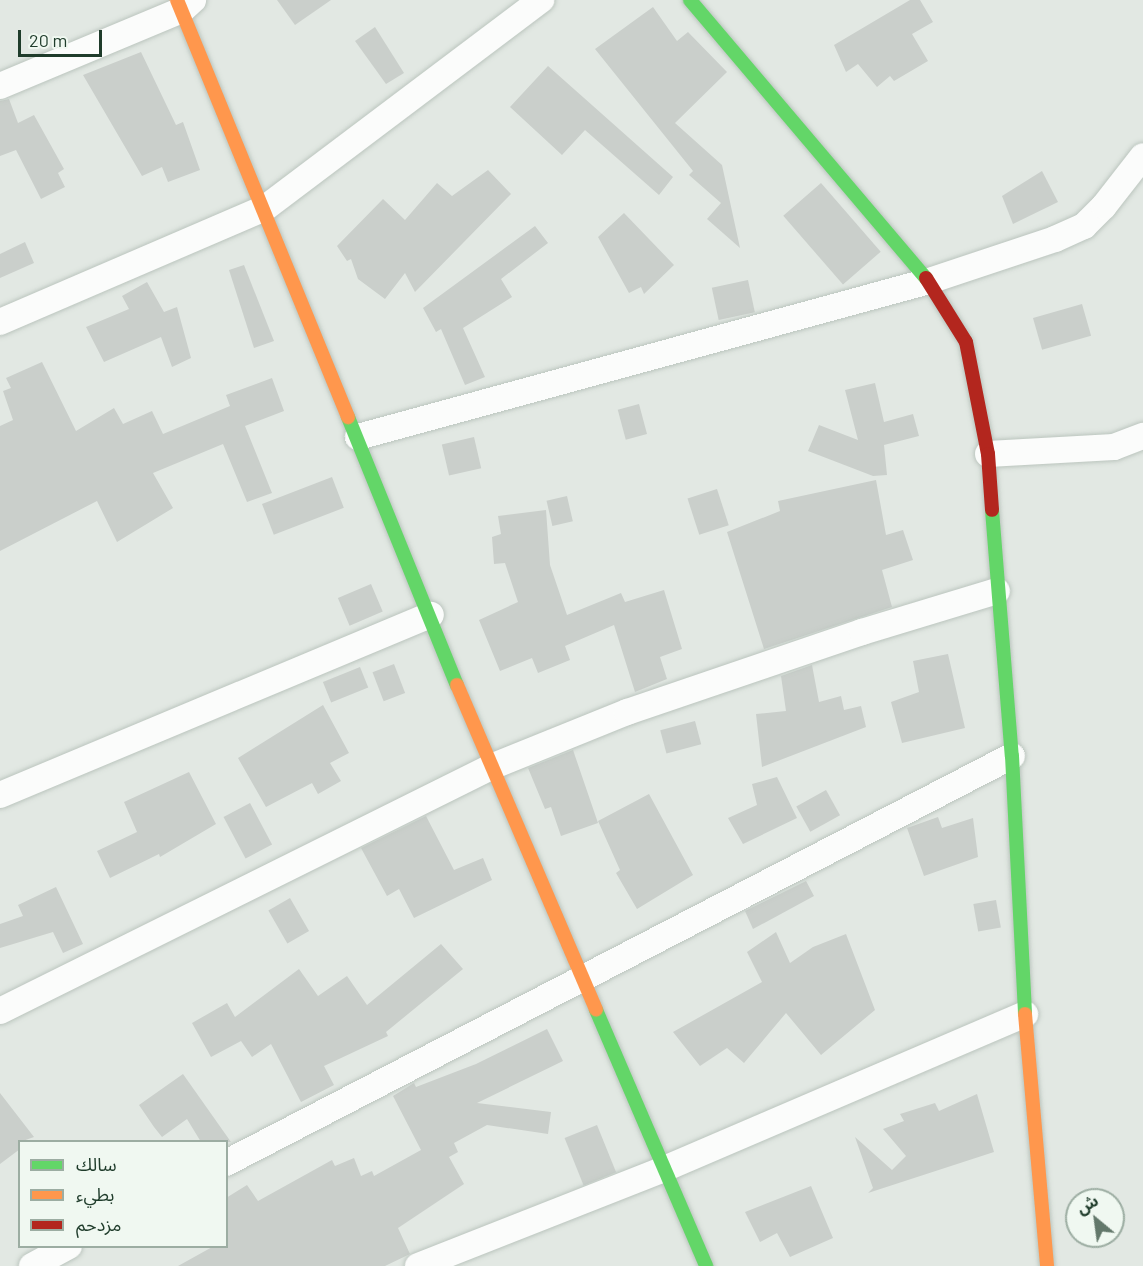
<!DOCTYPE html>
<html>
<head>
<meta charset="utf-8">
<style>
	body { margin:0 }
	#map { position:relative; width:1143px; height:1266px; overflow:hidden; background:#e2e8e3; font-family:Barlow,"Noto Sans Arabic",sans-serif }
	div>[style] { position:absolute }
	.building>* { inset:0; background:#cacfcb; transform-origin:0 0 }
	.roads { filter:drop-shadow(0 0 2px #bbc5be) drop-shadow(0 0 2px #bbc5be) }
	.street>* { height:26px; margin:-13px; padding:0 13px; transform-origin:13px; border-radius:13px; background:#fbfcfb }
	.fast>* { height:14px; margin:-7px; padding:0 7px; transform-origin:7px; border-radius:7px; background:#63d668 }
	.slow>* { height:14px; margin:-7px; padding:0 7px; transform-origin:7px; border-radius:7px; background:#ff974d }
	.jam>* { height:14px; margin:-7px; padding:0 7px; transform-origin:7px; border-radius:7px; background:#b3261e }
	span { translate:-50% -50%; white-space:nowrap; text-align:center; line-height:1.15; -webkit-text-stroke:4.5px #f0f8f1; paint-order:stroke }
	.legend { position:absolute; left:18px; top:1140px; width:210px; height:108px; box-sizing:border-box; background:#f0f8f1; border:2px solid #9cada2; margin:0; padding:8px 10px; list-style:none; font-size:18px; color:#1f3c2b }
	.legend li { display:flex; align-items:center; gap:12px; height:30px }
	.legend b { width:30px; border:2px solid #9cada2 }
	.north { position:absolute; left:1065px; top:1188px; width:60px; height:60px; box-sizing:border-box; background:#f0f8f1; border:2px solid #9cada2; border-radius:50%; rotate:331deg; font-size:16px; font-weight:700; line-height:24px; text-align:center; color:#1f3c2b }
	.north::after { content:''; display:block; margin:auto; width:21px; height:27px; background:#63786b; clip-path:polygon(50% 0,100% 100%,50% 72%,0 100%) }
	.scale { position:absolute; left:18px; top:30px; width:84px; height:27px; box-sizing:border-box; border:3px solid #1f3c2b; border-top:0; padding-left:8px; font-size:18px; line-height:21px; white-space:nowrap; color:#1f3c2b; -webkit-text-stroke:4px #f0f8f1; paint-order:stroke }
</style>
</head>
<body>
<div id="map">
	<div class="building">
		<i style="clip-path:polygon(277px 0,331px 0,295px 25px)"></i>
		<i style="clip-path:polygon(910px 0,920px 0,933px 22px,912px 34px,928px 61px,894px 81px,890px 76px,877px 87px,858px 64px,846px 72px,834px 45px)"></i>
		<i style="clip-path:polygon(653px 7px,677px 41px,688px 32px,727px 72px,675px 123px,722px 165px,740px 248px,707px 219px,721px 203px,689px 175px,693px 171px,595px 49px)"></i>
		<i style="clip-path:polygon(375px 27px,404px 73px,386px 84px,355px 41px)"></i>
		<i style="clip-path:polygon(141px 52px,176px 125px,183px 122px,200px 170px,168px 182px,162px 167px,142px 176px,83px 75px)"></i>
		<i style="clip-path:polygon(548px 66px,673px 177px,659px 195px,585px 130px,562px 155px,510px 107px)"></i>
		<i style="clip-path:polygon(9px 99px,18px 123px,34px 115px,64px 169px,58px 173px,65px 187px,41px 199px,16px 150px,0 156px,0 101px)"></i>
		<i style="clip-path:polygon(488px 170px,511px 194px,415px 292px,405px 273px,385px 299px,358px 279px,351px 259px,347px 261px,337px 246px,383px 199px,405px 220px,437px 183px,452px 196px)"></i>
		<i style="clip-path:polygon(1042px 171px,1058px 202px,1013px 224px,1002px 196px)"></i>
		<i style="left:821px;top:183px;width:91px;height:50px;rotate:49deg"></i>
		<i style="clip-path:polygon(624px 213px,674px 265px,644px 294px,641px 287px,629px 293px,598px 237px)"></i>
		<i style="clip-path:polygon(535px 226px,548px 243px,501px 279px,512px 297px,463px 328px,485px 377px,465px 385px,441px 329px,436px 332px,423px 308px)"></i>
		<i style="clip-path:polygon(25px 242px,34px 263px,0 278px,0 254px)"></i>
		<i style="clip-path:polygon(244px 265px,274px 341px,254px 348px,229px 270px)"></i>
		<i style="left:748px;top:280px;width:33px;height:37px;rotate:78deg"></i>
		<i style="clip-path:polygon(147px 282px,164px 312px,177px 307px,191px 358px,172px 367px,161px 337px,104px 362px,86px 327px,129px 309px,122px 296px)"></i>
		<i style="left:1082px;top:304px;width:33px;height:51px;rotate:74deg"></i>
		<i style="clip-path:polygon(42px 362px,76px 431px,114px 408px,123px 424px,152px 411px,163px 434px,230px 406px,226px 395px,272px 378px,284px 411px,245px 426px,272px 493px,247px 502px,223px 444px,153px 473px,173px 508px,117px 542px,97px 501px,0 551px,0 426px,13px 420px,3px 391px,11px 388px,6px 378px)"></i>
		<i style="clip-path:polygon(875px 383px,884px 422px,913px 414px,919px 436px,884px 445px,887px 475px,873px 476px,808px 451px,819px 425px,858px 440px,845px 390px)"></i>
		<i style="left:639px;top:404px;width:31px;height:22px;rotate:75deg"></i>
		<i style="left:474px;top:437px;width:32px;height:33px;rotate:77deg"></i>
		<i style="left:332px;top:477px;width:33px;height:75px;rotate:69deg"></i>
		<i style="clip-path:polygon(876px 480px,886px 535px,903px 530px,913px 560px,882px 570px,892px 607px,764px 649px,727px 532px,780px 511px,778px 501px)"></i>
		<i style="left:717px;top:489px;width:38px;height:31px;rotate:72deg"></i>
		<i style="left:567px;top:496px;width:26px;height:21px;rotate:77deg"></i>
		<i style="clip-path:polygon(546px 510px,550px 565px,567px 615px,621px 593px,625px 602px,664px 590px,682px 649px,660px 657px,667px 679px,635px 692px,614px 625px,565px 646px,570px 660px,538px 673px,532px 658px,500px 671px,479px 620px,518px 602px,505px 563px,494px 564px,492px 537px,501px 534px,498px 516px)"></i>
		<i style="left:371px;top:584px;width:30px;height:36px;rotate:67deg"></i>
		<i style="clip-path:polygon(948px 654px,965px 728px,902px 743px,891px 702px,919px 692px,913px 661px)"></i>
		<i style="left:394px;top:664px;width:31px;height:23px;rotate:69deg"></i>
		<i style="clip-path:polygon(812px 665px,819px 702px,841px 696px,844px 710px,861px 706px,866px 727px,762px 767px,756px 714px,786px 711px,781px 676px)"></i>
		<i style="left:360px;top:667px;width:22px;height:40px;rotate:68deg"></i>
		<i style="clip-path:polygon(323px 705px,349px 753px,330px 763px,341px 781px,318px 794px,312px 783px,266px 807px,238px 758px)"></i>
		<i style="left:695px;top:721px;width:24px;height:36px;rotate:75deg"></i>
		<i style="clip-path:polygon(573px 750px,598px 823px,561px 836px,551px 807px,545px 809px,528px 768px)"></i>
		<i style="clip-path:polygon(189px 772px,216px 824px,160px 857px,159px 854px,110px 878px,97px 851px,137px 832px,124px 802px)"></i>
		<i style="clip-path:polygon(777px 777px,797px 818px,743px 844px,728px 818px,757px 805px,752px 784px)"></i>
		<i style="left:826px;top:790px;width:29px;height:34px;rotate:61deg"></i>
		<i style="clip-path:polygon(649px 794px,693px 875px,637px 909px,616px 873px,620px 870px,598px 821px)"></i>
		<i style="left:250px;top:803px;width:47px;height:30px;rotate:62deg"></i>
		<i style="clip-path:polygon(426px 816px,454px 870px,483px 858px,492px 880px,414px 918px,399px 889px,387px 896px,361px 848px)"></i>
		<i style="clip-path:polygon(938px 817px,942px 828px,973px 818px,978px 857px,924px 876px,907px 828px)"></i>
		<i style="clip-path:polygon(806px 881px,814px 896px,753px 929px,745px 911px)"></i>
		<i style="clip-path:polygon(56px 887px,83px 944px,63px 953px,53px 932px,0 948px,0 924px,23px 916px,18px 905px)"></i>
		<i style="left:290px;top:898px;width:38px;height:25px;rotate:60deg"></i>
		<i style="left:996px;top:900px;width:28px;height:23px;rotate:80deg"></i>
		<i style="clip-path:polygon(776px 932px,790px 963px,813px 947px,846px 934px,875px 1010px,821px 1055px,786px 1013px,744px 1063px,727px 1048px,700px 1066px,673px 1032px,762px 982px,747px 952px)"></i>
		<i style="clip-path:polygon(441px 944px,463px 969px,386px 1032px,388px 1036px,324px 1066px,334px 1085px,301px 1102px,271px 1044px,252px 1057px,241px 1041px,211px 1057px,192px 1023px,227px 1003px,235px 1017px,299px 969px,318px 996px,347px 976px,367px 1005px)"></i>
		<i style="clip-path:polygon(547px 1029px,563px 1061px,477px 1103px,551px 1112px,548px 1134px,487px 1125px,454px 1143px,458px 1152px,449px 1157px,464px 1184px,398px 1228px,410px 1254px,385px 1266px,178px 1266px,214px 1246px,226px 1246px,226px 1198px,247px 1185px,258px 1201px,332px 1160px,335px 1166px,354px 1158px,361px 1176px,372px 1171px,374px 1176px,421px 1150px,393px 1096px,414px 1083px,416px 1087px,476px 1064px)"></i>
		<i style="clip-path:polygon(183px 1074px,231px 1142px,201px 1142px,187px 1119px,162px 1137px,154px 1127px,139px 1105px)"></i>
		<i style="clip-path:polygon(0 1093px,34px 1137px,20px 1142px,20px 1149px,0 1164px)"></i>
		<i style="clip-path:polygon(977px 1094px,994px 1152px,868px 1193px,873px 1188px,855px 1137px,892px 1170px,906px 1156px,883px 1129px,904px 1121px,900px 1114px,935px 1103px,939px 1111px)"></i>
		<i style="left:597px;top:1125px;width:51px;height:35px;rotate:68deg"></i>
		<i style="clip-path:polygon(811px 1186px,833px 1238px,790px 1257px,777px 1233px,760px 1242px,745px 1212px)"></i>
	</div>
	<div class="roads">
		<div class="street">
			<i style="left:0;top:86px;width:197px;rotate:-22.7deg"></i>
			<i style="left:182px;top:10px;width:15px;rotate:-42deg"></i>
			<i style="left:0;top:322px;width:288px;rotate:-23.3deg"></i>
			<i style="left:265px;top:208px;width:346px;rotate:-37deg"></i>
			<i style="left:358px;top:437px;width:592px;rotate:-15.28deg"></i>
			<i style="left:929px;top:281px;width:133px;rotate:-18.4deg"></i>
			<i style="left:1055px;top:239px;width:32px;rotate:-24deg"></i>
			<i style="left:1084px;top:226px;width:28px;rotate:-45deg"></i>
			<i style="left:1104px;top:206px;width:63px;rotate:-52deg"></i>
			<i style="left:988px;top:454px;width:126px;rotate:-3.2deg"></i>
			<i style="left:1114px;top:447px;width:31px;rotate:-21deg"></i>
			<i style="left:0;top:795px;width:467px;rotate:-22.7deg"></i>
			<i style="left:0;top:1011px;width:548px;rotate:-26.42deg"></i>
			<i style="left:491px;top:767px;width:147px;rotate:-22deg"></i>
			<i style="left:627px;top:712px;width:248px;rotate:-18.8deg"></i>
			<i style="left:862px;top:632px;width:141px;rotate:-16.9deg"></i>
			<i style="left:226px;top:1163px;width:885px;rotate:-27.38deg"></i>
			<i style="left:32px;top:1266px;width:42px;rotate:-28.4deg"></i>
			<i style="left:418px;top:1266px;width:264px;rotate:-21.5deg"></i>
			<i style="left:664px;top:1169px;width:393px;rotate:-23.2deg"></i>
		</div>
		<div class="fast">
			<i style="left:690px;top:0;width:365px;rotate:49.7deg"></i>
			<i style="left:348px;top:417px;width:289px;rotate:67.9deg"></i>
			<i style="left:992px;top:510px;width:247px;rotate:85.4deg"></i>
			<i style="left:1012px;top:756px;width:258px;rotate:87.1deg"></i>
			<i style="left:596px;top:1010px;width:279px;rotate:66.7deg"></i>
		</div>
		<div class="slow">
			<i style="left:177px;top:0;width:451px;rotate:67.7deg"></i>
			<i style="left:457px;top:685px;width:353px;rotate:66.8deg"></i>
			<i style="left:1025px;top:1014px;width:253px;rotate:85deg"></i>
		</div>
		<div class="jam">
			<i style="left:926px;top:278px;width:75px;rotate:58deg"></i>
			<i style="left:966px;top:342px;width:114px;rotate:78.9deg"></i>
			<i style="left:988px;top:454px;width:56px;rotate:85.9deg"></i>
		</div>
	</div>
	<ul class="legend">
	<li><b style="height:8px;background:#63d668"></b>سالك</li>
	<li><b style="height:8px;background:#ff974d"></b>بطيء</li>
	<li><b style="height:8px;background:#b3261e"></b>مزدحم</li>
	</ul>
	<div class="north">ش</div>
	<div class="scale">20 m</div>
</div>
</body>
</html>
